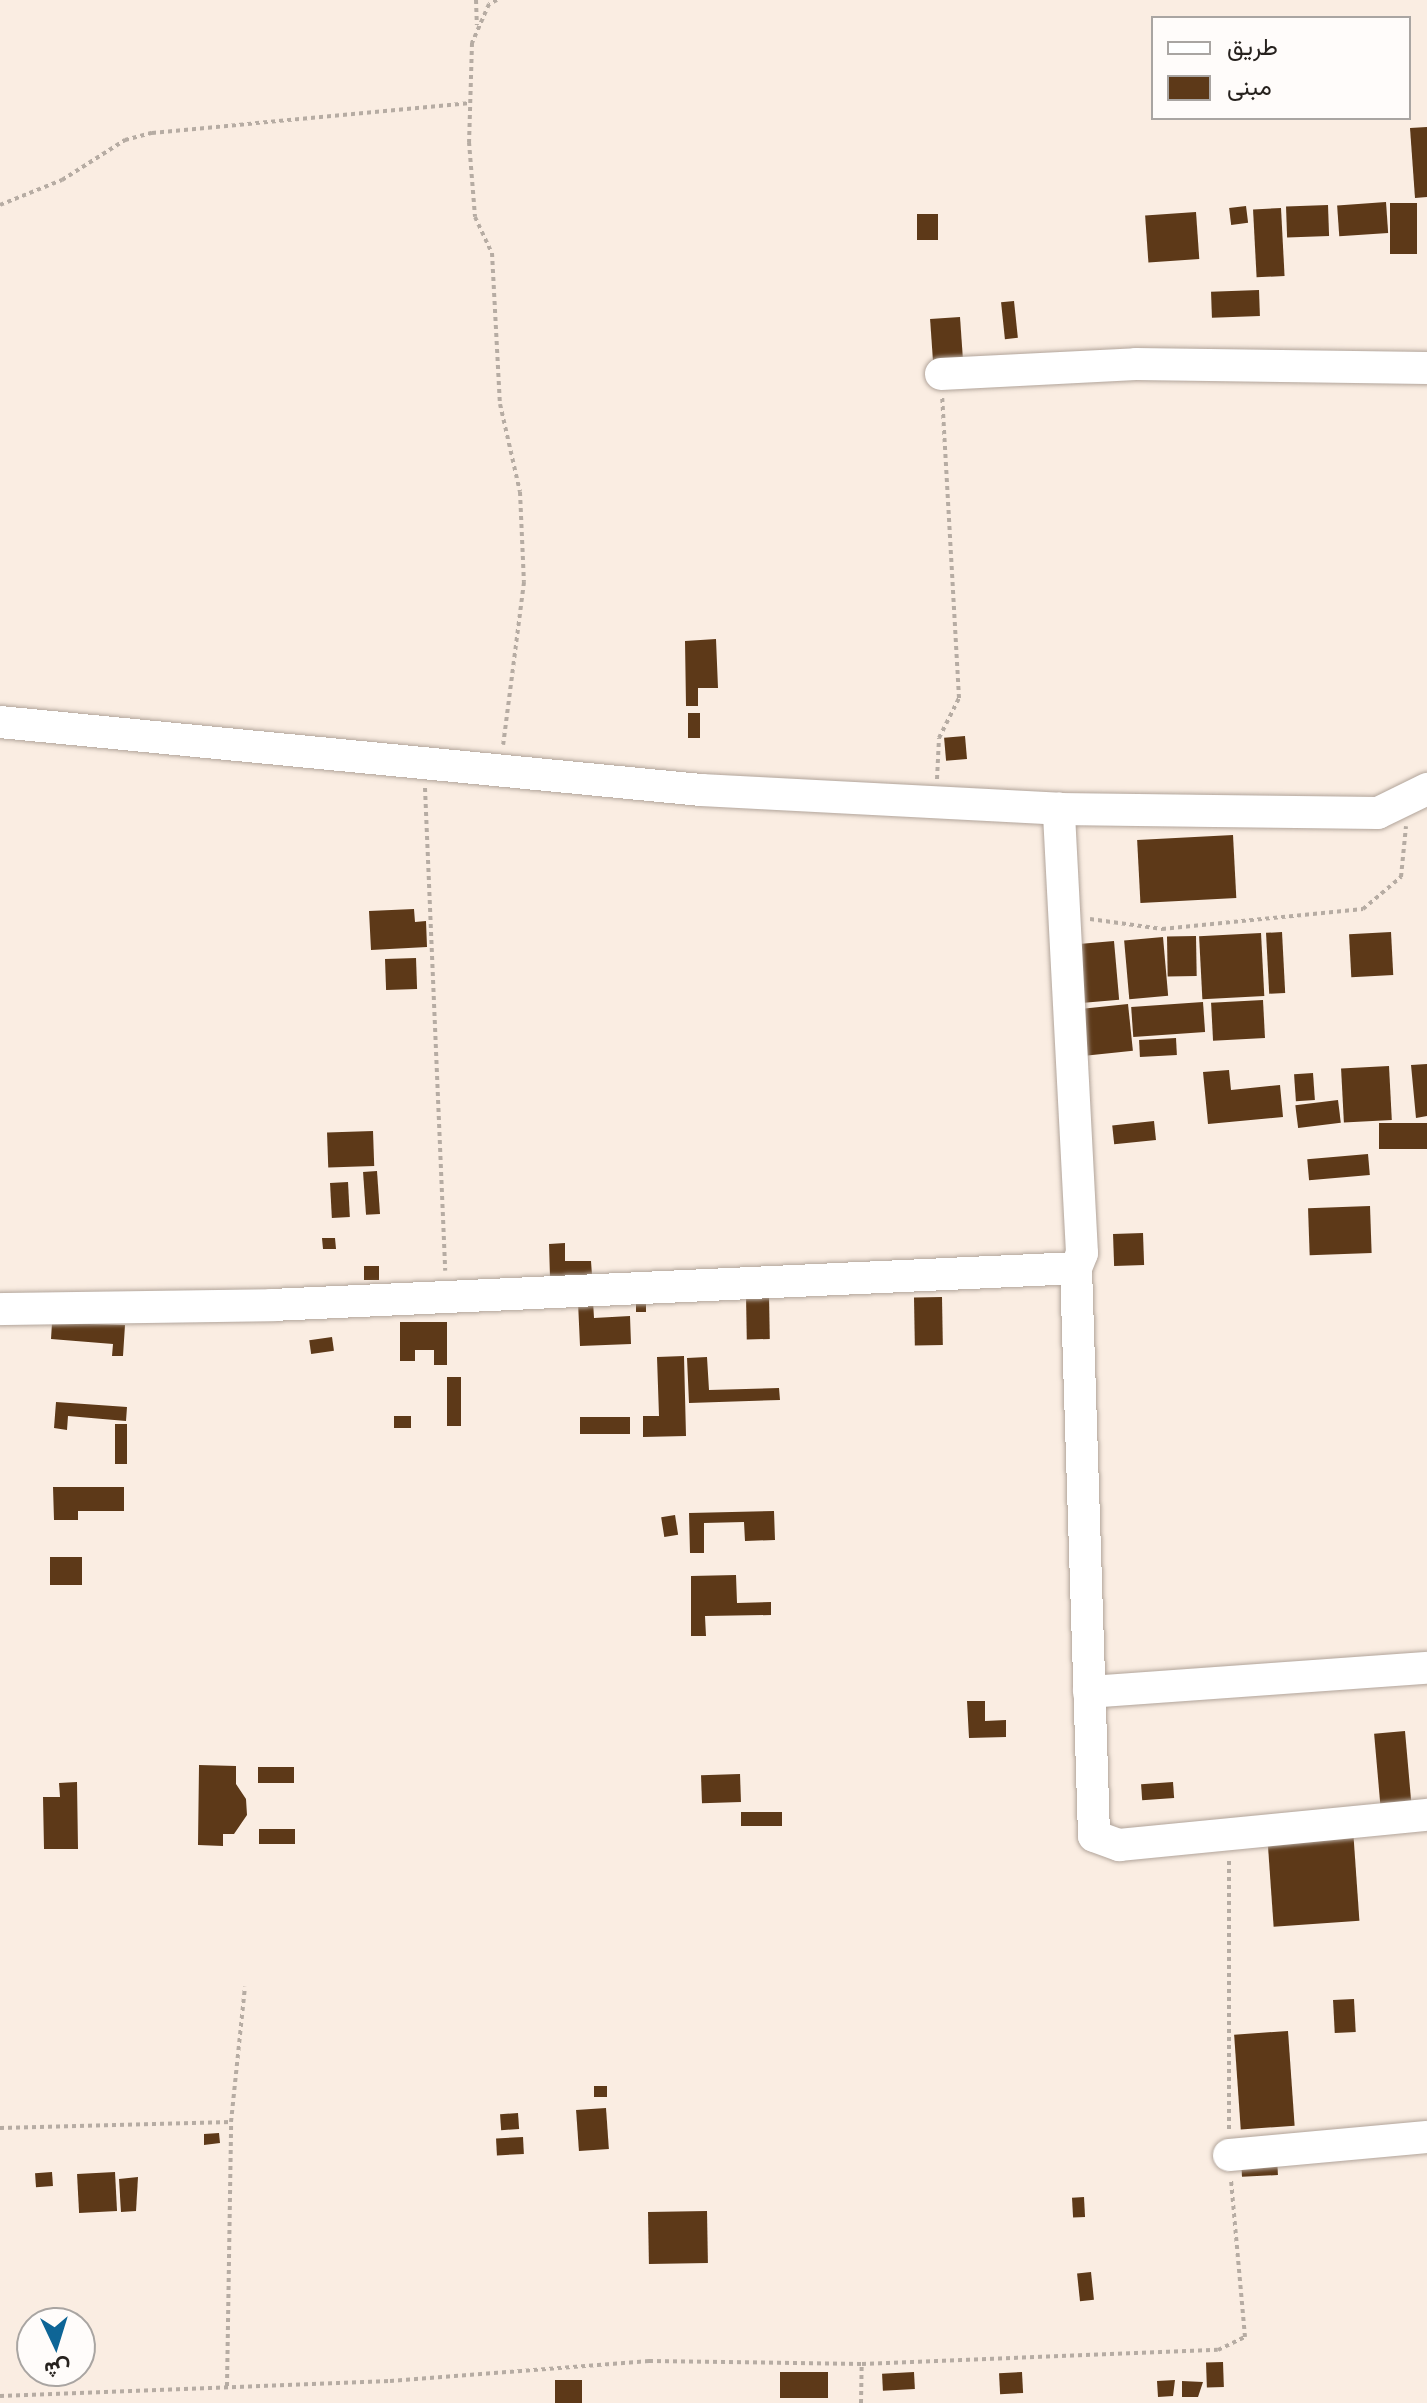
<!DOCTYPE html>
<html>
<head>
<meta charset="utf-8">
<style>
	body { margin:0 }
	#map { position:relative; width:1427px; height:2403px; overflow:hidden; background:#faede2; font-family:Poppins,Vazirmatn,sans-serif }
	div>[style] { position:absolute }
	.building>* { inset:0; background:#5d3918; transform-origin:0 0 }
	.path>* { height:4px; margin-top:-2px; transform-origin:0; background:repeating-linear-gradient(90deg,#b6aca3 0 4px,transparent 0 8px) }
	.roads { filter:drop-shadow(0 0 2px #b1a49a) drop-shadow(0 0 2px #b1a49a) }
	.minor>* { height:32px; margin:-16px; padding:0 16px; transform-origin:16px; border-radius:16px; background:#fff }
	span { translate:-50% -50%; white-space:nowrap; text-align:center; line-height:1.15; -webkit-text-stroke:8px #fffcfa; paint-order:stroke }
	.legend { position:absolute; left:1151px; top:16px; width:260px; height:104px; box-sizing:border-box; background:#fffcfa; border:2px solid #a9a5a2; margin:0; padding:10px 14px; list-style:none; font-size:24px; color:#27221e }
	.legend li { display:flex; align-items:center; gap:16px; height:40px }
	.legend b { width:40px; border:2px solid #a9a5a2 }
	.north { position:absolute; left:16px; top:2307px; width:80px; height:80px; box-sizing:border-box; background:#fffcfa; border:2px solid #a9a5a2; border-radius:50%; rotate:176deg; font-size:22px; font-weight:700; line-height:32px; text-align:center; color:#27221e }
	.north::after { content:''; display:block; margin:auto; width:28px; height:36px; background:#0e6596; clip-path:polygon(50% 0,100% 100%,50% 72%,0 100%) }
</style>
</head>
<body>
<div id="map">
	<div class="building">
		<i style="clip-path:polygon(1427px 127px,1427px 197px,1415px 198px,1410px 128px)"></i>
		<i style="left:1386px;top:202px;width:31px;height:49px;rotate:86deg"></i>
		<i style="left:1390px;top:203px;width:27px;height:51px"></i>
		<i style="left:1328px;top:205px;width:31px;height:42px;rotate:88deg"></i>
		<i style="left:1246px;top:206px;width:17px;height:17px;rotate:83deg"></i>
		<i style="left:1281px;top:208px;width:68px;height:28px;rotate:87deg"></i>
		<i style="left:1196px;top:212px;width:47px;height:51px;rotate:86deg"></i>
		<i style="left:917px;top:214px;width:21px;height:26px"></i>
		<i style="left:1259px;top:290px;width:26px;height:48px;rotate:88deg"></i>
		<i style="left:1014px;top:301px;width:37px;height:13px;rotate:84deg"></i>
		<i style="left:960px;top:317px;width:44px;height:30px;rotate:86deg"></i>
		<i style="clip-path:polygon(716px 639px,718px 688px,698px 688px,698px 706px,686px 706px,685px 641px)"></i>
		<i style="left:688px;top:713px;width:12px;height:25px"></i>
		<i style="left:965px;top:736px;width:23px;height:21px;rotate:85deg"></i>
		<i style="left:1233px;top:835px;width:63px;height:96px;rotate:87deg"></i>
		<i style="clip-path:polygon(414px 909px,415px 922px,426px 921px,427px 947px,371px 950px,369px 911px)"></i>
		<i style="left:1282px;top:932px;width:61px;height:16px;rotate:87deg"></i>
		<i style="left:1391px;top:932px;width:43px;height:42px;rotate:87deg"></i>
		<i style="left:1261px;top:933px;width:63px;height:62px;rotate:87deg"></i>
		<i style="left:1196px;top:936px;width:40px;height:29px;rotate:89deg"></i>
		<i style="left:1163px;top:937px;width:59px;height:39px;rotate:85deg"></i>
		<i style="left:1114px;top:941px;width:59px;height:38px;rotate:85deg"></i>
		<i style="left:416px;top:958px;width:31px;height:31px;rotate:88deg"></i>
		<i style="left:1263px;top:1000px;width:38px;height:52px;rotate:87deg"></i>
		<i style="left:1203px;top:1002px;width:30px;height:72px;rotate:86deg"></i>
		<i style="left:1128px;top:1004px;width:47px;height:48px;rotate:84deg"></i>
		<i style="left:1176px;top:1038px;width:17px;height:37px;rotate:87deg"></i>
		<i style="clip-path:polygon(1427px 1064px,1427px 1116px,1416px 1118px,1411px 1065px)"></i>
		<i style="left:1389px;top:1066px;width:54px;height:48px;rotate:87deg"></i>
		<i style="clip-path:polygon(1229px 1070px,1231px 1090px,1280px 1085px,1283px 1117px,1208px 1124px,1203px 1072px)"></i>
		<i style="left:1313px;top:1073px;width:27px;height:19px;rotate:86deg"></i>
		<i style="left:1338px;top:1100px;width:23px;height:43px;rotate:83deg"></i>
		<i style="left:1154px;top:1121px;width:19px;height:42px;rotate:84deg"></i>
		<i style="left:1427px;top:1123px;width:26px;height:48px;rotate:90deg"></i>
		<i style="left:373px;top:1131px;width:35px;height:46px;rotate:88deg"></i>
		<i style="left:1368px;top:1154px;width:21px;height:61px;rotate:85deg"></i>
		<i style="left:377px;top:1171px;width:43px;height:14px;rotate:86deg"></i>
		<i style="left:348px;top:1182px;width:35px;height:18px;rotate:87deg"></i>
		<i style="left:1370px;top:1206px;width:47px;height:62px;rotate:88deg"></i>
		<i style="left:1143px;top:1233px;width:32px;height:30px;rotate:88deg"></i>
		<i style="clip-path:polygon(322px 1238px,335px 1238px,336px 1249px,323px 1249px)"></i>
		<i style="clip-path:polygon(565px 1243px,565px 1261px,591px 1261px,592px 1275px,550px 1277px,549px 1244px)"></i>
		<i style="left:364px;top:1266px;width:15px;height:14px"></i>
		<i style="left:769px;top:1294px;width:45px;height:23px;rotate:89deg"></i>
		<i style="left:942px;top:1297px;width:48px;height:28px;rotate:89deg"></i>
		<i style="left:636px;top:1298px;width:10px;height:14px"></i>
		<i style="clip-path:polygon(593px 1301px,594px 1318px,630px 1316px,631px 1344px,580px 1346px,578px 1302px)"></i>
		<i style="clip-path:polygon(400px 1322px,447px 1322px,447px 1365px,434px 1365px,434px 1350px,415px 1350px,415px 1361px,400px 1361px)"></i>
		<i style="clip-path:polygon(52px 1323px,125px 1325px,123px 1356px,112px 1356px,113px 1344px,51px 1339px)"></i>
		<i style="left:332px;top:1337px;width:14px;height:23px;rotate:82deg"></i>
		<i style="clip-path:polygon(684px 1356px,686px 1436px,643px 1437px,643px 1416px,659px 1416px,657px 1357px)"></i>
		<i style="clip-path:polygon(707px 1357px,709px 1390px,779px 1388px,780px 1400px,689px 1403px,687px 1358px)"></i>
		<i style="left:447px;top:1377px;width:14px;height:49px"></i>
		<i style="clip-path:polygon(56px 1402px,127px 1407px,126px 1421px,68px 1416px,67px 1430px,54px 1428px)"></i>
		<i style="left:394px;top:1416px;width:17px;height:12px"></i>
		<i style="left:630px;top:1417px;width:17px;height:50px;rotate:90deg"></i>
		<i style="left:115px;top:1424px;width:12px;height:40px"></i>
		<i style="clip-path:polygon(53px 1487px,124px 1487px,124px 1511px,78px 1511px,78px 1520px,54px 1520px)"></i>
		<i style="clip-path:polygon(774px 1511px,775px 1540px,745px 1541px,744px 1522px,704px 1523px,704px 1553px,690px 1553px,689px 1513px)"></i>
		<i style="left:675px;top:1515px;width:20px;height:14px;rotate:81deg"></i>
		<i style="left:50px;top:1557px;width:32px;height:28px"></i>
		<i style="clip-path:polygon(736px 1575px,737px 1603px,771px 1602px,771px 1615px,705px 1616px,706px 1636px,691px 1636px,691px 1576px)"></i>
		<i style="clip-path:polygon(967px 1701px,985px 1701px,985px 1721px,1006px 1720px,1006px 1737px,969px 1738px)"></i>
		<i style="left:1405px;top:1731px;width:78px;height:31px;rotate:85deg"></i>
		<i style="clip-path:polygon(199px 1765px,236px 1766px,236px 1784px,246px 1799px,247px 1815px,234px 1834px,223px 1834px,223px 1846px,198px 1845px)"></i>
		<i style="left:258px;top:1767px;width:36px;height:16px"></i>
		<i style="left:740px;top:1774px;width:28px;height:39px;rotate:88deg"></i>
		<i style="clip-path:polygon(77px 1782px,78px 1849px,44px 1849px,43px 1797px,60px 1797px,59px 1783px)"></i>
		<i style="left:1173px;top:1782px;width:16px;height:32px;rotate:86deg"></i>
		<i style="left:782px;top:1812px;width:14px;height:41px;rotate:90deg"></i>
		<i style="left:259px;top:1829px;width:36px;height:15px"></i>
		<i style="left:1353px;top:1829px;width:92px;height:86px;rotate:86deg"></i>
		<i style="left:1354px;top:1999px;width:33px;height:21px;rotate:87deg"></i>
		<i style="left:1288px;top:2031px;width:95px;height:54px;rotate:86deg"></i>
		<i style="left:607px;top:2086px;width:11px;height:13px;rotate:90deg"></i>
		<i style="left:606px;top:2108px;width:41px;height:30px;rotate:86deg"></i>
		<i style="left:518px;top:2113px;width:16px;height:18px;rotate:86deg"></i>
		<i style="clip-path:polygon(219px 2133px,220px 2143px,204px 2145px,204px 2134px)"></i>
		<i style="left:523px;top:2137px;width:17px;height:27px;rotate:87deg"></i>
		<i style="left:1277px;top:2157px;width:18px;height:36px;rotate:87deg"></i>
		<i style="left:52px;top:2172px;width:14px;height:17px;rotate:86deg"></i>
		<i style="left:115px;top:2172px;width:39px;height:38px;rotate:87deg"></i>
		<i style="clip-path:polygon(138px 2177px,136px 2211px,121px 2212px,119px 2179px)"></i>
		<i style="left:1084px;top:2197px;width:20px;height:12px;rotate:87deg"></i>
		<i style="left:707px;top:2211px;width:52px;height:59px;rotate:89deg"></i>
		<i style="left:1091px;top:2272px;width:28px;height:14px;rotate:84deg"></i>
		<i style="left:1223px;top:2362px;width:25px;height:17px;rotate:88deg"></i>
		<i style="left:828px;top:2372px;width:26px;height:48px;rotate:90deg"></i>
		<i style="left:914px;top:2372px;width:17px;height:32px;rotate:87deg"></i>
		<i style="left:1022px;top:2372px;width:21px;height:23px;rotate:87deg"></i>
		<i style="left:555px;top:2380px;width:27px;height:23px"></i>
		<i style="clip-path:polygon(1175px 2380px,1173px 2396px,1158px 2397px,1157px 2381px)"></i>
		<i style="clip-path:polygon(1182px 2381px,1203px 2382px,1198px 2397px,1182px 2397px)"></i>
	</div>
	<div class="path">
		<i style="left:476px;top:0;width:25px;rotate:88deg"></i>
		<i style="left:497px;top:0;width:9px;rotate:153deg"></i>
		<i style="left:489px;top:4px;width:43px;rotate:113.6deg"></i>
		<i style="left:472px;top:43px;width:99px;rotate:91.7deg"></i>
		<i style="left:469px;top:142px;width:75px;rotate:85.4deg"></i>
		<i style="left:475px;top:217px;width:40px;rotate:65deg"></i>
		<i style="left:492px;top:253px;width:151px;rotate:87deg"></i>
		<i style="left:500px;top:404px;width:90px;rotate:77.2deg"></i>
		<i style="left:520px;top:492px;width:90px;rotate:87.5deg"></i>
		<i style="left:524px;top:582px;width:164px;rotate:97.3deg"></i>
		<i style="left:0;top:205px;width:67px;rotate:-22deg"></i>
		<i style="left:62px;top:180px;width:75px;rotate:-32.4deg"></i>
		<i style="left:125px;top:140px;width:28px;rotate:-15deg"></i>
		<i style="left:152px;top:133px;width:320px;rotate:-5.4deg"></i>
		<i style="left:937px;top:779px;width:41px;rotate:-87.2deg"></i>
		<i style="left:939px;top:738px;width:45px;rotate:-63.4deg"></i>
		<i style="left:959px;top:698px;width:301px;rotate:-93.2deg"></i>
		<i style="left:425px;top:788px;width:483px;rotate:87.6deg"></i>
		<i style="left:1090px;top:919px;width:73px;rotate:7.9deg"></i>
		<i style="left:1162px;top:929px;width:202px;rotate:-5.7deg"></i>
		<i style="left:1363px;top:909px;width:50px;rotate:-40.1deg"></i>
		<i style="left:1401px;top:877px;width:51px;rotate:-84.4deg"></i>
		<i style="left:0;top:2128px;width:231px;rotate:-1.5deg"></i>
		<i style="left:1229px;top:2129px;width:268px;rotate:-90deg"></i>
		<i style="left:227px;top:2386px;width:264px;rotate:-89.1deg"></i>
		<i style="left:231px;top:2122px;width:136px;rotate:-84.1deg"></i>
		<i style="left:0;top:2396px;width:390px;rotate:-2.2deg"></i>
		<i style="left:390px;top:2381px;width:260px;rotate:-4.4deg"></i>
		<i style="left:649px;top:2361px;width:213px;rotate:0.8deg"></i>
		<i style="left:862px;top:2364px;width:356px;rotate:-2.3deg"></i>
		<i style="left:1218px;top:2350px;width:30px;rotate:-26deg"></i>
		<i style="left:1245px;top:2337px;width:157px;rotate:-95.1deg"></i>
		<i style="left:861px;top:2403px;width:39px;rotate:-89deg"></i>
	</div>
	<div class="roads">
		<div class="minor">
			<i style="left:941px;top:374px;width:195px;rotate:-2.9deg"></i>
			<i style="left:1136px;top:364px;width:291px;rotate:0.8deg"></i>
			<i style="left:0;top:722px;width:704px;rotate:5.54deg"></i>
			<i style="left:701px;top:790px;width:359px;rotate:3deg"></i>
			<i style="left:1059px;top:809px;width:319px;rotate:0.7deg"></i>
			<i style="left:1378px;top:813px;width:55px;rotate:-26.1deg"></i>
			<i style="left:1076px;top:1268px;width:568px;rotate:88.18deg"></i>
			<i style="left:1094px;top:1836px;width:27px;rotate:20deg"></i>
			<i style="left:1119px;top:1845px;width:309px;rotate:-5.6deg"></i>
			<i style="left:0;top:1309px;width:272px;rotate:-0.8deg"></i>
			<i style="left:272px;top:1305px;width:805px;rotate:-2.63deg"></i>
			<i style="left:1076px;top:1268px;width:16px;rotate:-68deg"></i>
			<i style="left:1082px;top:1253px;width:445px;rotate:-93deg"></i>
			<i style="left:1089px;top:1692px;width:339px;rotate:-4.1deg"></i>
			<i style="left:1229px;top:2155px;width:199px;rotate:-5.2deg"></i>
		</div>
	</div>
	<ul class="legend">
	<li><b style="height:10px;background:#fff"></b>طريق</li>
	<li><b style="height:22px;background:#5d3918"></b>مبنى</li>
	</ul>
	<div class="north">ش</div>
</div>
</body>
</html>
